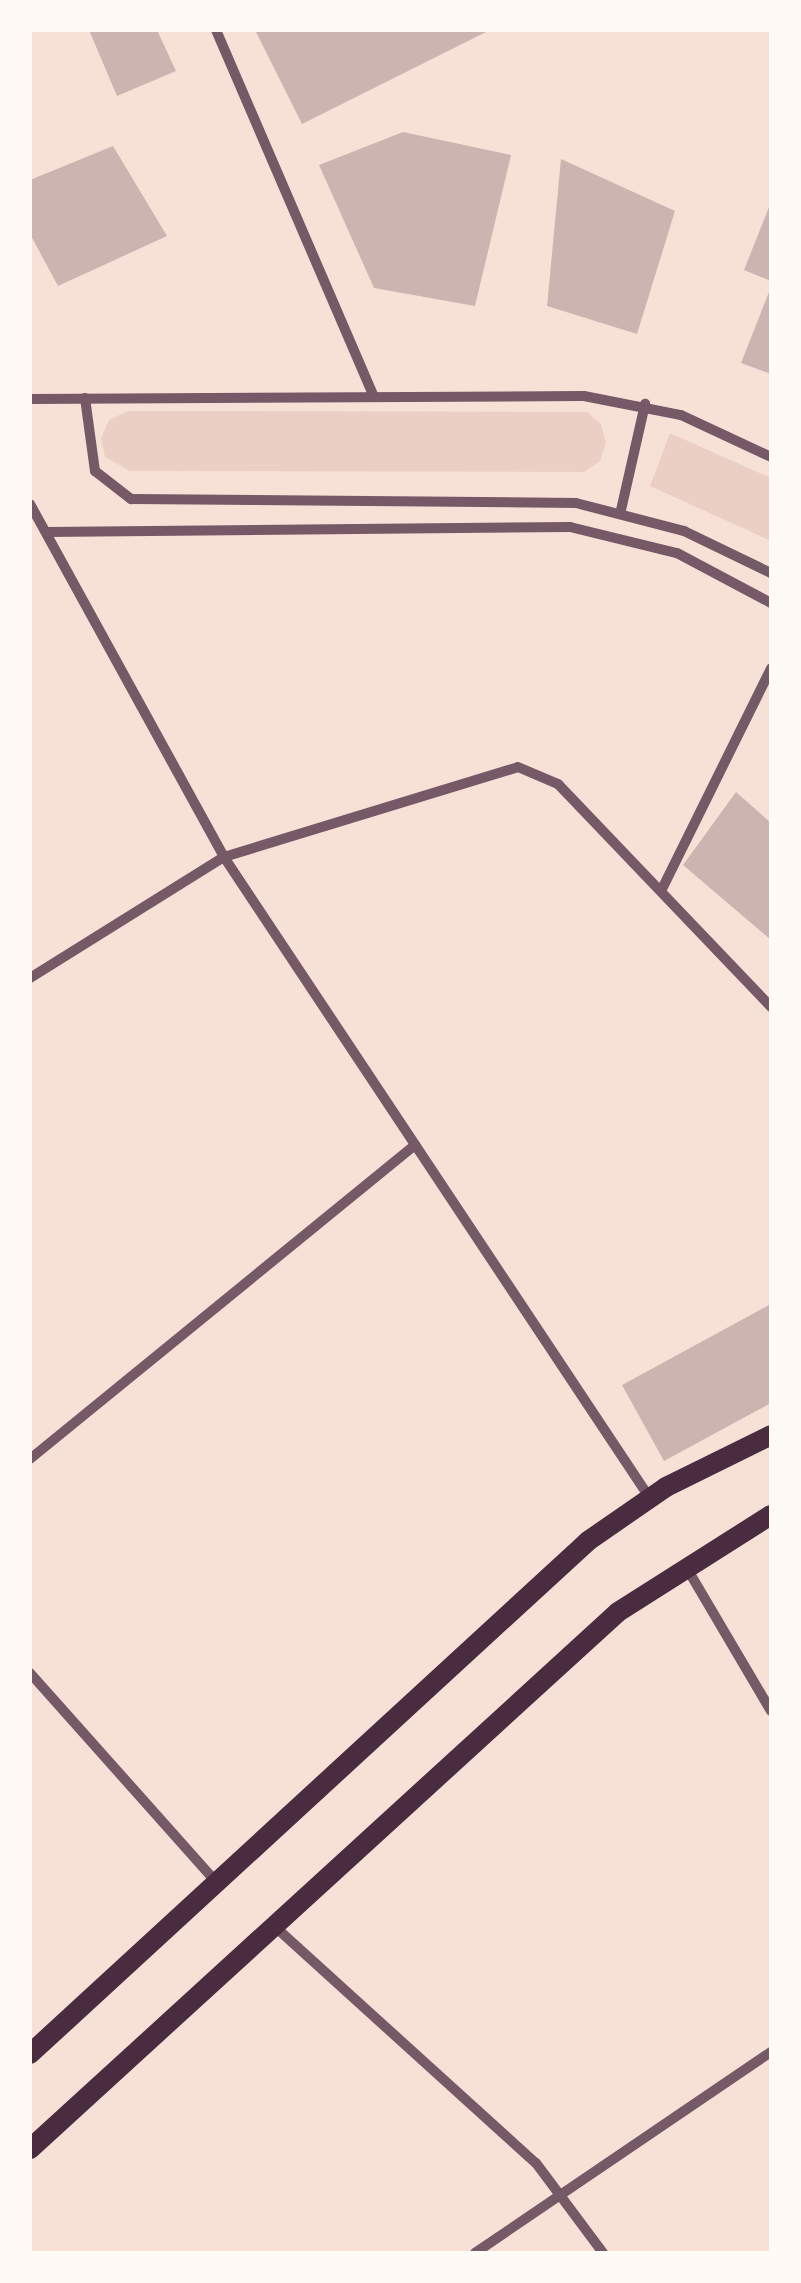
<!DOCTYPE html>
<html>
<head>
<meta charset="utf-8">
<style>
	body { margin:0 }
	#map { position:relative; width:801px; height:2283px; overflow:hidden; background:#f7e1d7; font-family:Poppins,sans-serif }
	div>[style] { position:absolute }
	.green>* { inset:0; background:#ebcfc5 }
	.building>* { inset:0; background:#ccb4b1 }
	.minor>* { height:10px; margin:-5px; padding:0 5px; transform-origin:5px; border-radius:5px; background:#755966 }
	.secondary>* { height:20px; margin:-10px; padding:0 10px; transform-origin:10px; border-radius:10px; background:#4a2c40 }
	span { translate:-50% -50%; white-space:nowrap; text-align:center; line-height:1.15; -webkit-text-stroke:8px #fffaf5; paint-order:stroke }
	.frame { position:absolute; inset:0; border:32px solid #fffaf5; pointer-events:none }
</style>
</head>
<body>
<div id="map">
	<div class="green">
		<i style="clip-path:polygon(128px 411px,587px 412px,601px 424px,606px 443px,600px 461px,584px 472px,130px 471px,105px 457px,101px 438px,109px 420px)"></i>
		<i style="clip-path:polygon(670px 433px,771px 478px,771px 541px,650px 486px)"></i>
	</div>
	<div class="building">
		<i style="clip-path:polygon(89px 30px,157px 30px,176px 71px,117px 96px)"></i>
		<i style="clip-path:polygon(255px 30px,490px 30px,302px 124px)"></i>
		<i style="clip-path:polygon(403px 132px,511px 155px,475px 306px,374px 288px,319px 165px)"></i>
		<i style="clip-path:polygon(113px 146px,167px 236px,58px 286px,30px 234px,30px 180px)"></i>
		<i style="clip-path:polygon(561px 159px,675px 211px,637px 334px,547px 306px)"></i>
		<i style="clip-path:polygon(771px 202px,771px 281px,744px 270px)"></i>
		<i style="clip-path:polygon(771px 287px,771px 374px,741px 363px)"></i>
		<i style="clip-path:polygon(736px 792px,771px 823px,771px 940px,683px 865px)"></i>
		<i style="clip-path:polygon(771px 1304px,771px 1403px,664px 1461px,622px 1385px)"></i>
	</div>
	<div class="minor">
		<i style="left:216px;top:30px;width:399px;rotate:66.7deg"></i>
		<i style="left:85px;top:398px;width:74px;rotate:82.2deg"></i>
		<i style="left:95px;top:471px;width:46px;rotate:37.9deg"></i>
		<i style="left:131px;top:499px;width:445px;rotate:0.5deg"></i>
		<i style="left:576px;top:503px;width:112px;rotate:14.5deg"></i>
		<i style="left:684px;top:531px;width:97px;rotate:25.8deg"></i>
		<i style="left:30px;top:399px;width:554px;rotate:-0.31deg"></i>
		<i style="left:584px;top:396px;width:99px;rotate:11.1deg"></i>
		<i style="left:681px;top:415px;width:99px;rotate:25deg"></i>
		<i style="left:30px;top:504px;width:403px;rotate:61.2deg"></i>
		<i style="left:224px;top:857px;width:768px;rotate:56.41deg"></i>
		<i style="left:621px;top:510px;width:109px;rotate:-77.2deg"></i>
		<i style="left:46px;top:532px;width:524px;rotate:-0.55deg"></i>
		<i style="left:570px;top:527px;width:110px;rotate:13.7deg"></i>
		<i style="left:677px;top:553px;width:106px;rotate:28deg"></i>
		<i style="left:663px;top:887px;width:244px;rotate:-63.7deg"></i>
		<i style="left:30px;top:978px;width:229px;rotate:-32deg"></i>
		<i style="left:224px;top:857px;width:307px;rotate:-17deg"></i>
		<i style="left:518px;top:767px;width:43px;rotate:23deg"></i>
		<i style="left:558px;top:784px;width:308px;rotate:46.3deg"></i>
		<i style="left:30px;top:1459px;width:497px;rotate:-39.2deg"></i>
		<i style="left:685px;top:1565px;width:169px;rotate:59.5deg"></i>
		<i style="left:30px;top:1673px;width:280px;rotate:48.3deg"></i>
		<i style="left:272px;top:1924px;width:356px;rotate:42.2deg"></i>
		<i style="left:536px;top:2163px;width:112px;rotate:53.3deg"></i>
		<i style="left:475px;top:2253px;width:358px;rotate:-34.2deg"></i>
	</div>
	<div class="secondary">
		<i style="left:30px;top:2054px;width:758px;rotate:-42.59deg"></i>
		<i style="left:588px;top:1541px;width:95px;rotate:-34.7deg"></i>
		<i style="left:666px;top:1487px;width:117px;rotate:-26.3deg"></i>
		<i style="left:30px;top:2149px;width:796px;rotate:-42.4deg"></i>
		<i style="left:618px;top:1612px;width:181px;rotate:-32.4deg"></i>
	</div>
	<div class="frame"></div>
</div>
</body>
</html>
